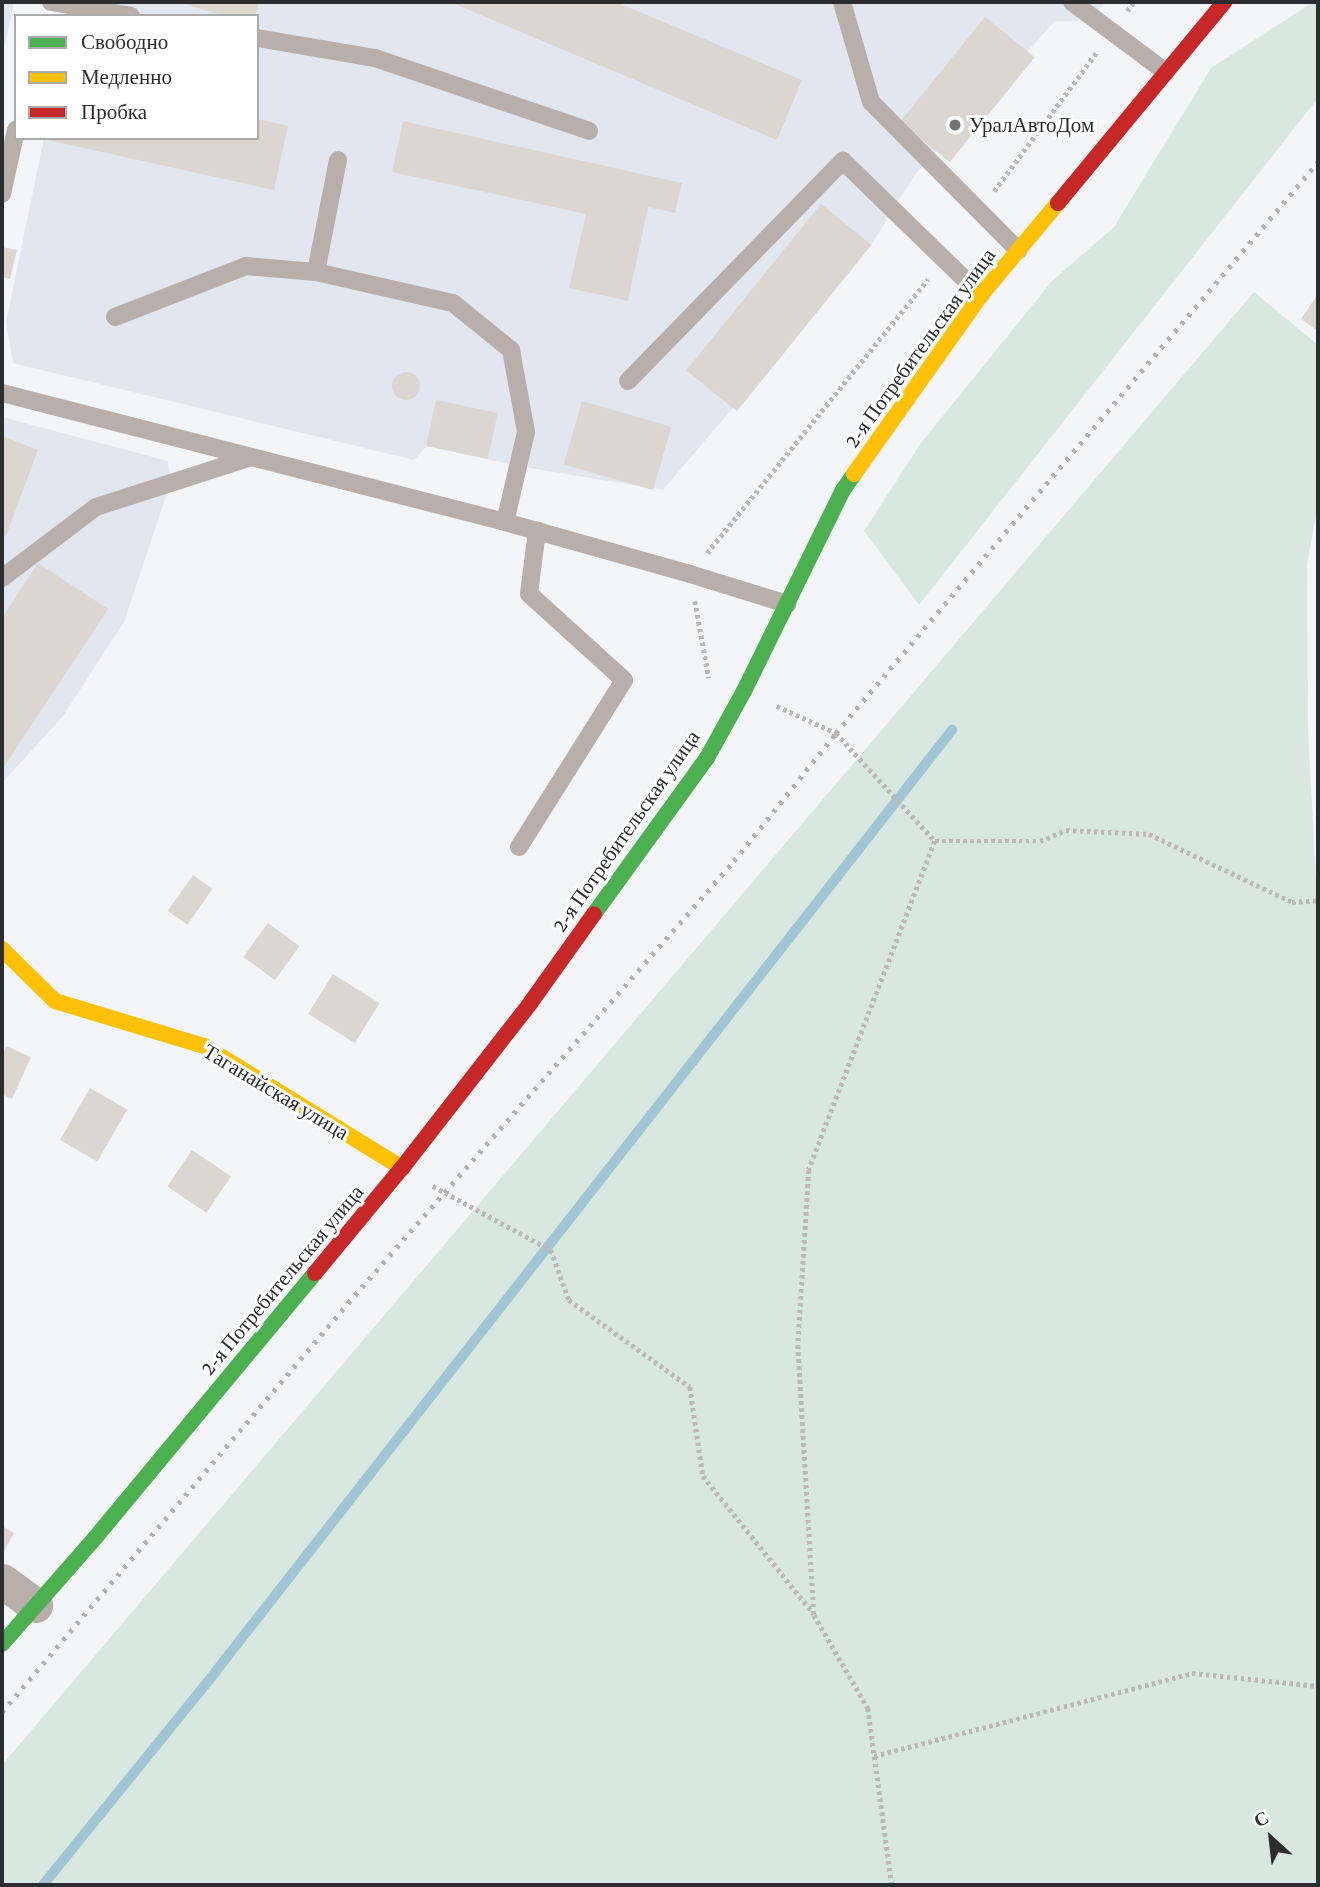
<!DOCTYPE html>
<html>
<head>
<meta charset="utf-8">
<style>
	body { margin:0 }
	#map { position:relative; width:1320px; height:1887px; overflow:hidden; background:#f3f5f8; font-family:"Crimson Pro",serif }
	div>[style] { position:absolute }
	.built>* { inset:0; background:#e2e6ef }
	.green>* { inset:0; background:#d8e8e0 }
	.stream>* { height:10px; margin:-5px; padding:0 5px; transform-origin:5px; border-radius:5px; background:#a1c5d4 }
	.building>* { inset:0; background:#dcd6d1; transform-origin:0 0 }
	.round { border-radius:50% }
	.path>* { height:4.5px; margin-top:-2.25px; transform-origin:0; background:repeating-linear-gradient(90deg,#bcb8b6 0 3.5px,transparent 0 7px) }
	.lane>* { height:18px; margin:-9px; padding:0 9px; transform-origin:9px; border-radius:9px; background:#b8afaa }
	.street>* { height:35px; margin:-17.5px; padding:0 17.5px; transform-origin:17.5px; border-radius:17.5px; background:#b8afaa }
	.fast>* { height:16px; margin:-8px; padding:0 8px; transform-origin:8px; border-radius:8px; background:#4caf50 }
	.slow>* { height:16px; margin:-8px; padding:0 8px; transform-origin:8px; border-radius:8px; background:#ffc107 }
	.jam>* { height:16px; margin:-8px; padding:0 8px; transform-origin:8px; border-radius:8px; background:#c62828 }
	.rail>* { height:5px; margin-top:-2.5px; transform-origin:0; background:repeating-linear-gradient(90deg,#b5b0ae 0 3.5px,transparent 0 10.5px) }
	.dots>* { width:19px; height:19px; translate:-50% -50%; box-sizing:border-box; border:4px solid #fff; border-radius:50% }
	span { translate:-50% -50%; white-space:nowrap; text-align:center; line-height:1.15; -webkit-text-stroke:6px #fff; paint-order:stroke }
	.poi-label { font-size:21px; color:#2c2d30 }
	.left { translate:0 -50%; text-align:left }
	.street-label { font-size:21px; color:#2c2d30 }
	.frame { position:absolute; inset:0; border:4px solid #2c2d30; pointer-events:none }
	.legend { position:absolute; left:14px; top:14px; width:245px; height:126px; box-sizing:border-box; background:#fff; border:2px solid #ababac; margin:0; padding:9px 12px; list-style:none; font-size:21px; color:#2c2d30 }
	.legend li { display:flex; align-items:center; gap:14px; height:35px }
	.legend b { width:35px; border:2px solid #ababac }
	.north { position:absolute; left:1236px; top:1803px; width:70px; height:70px; -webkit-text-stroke:5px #fff; paint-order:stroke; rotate:333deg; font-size:19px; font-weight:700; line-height:28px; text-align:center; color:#2c2d30 }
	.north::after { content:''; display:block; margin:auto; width:24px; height:32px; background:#2c2d30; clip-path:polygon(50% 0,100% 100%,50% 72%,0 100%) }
</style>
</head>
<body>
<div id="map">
	<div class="built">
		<i style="clip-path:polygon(2px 2px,14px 2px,2px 60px)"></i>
		<i style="clip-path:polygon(72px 2px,1105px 2px,1091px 21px,1055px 21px,914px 176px,871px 245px,663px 490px,518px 466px,427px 446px,414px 460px,13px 363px,6px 322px,44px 138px,257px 138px,257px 16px,69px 16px)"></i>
		<i style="clip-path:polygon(2px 417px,168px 461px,170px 484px,124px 622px,63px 716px,2px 783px)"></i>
	</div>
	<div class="green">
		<i style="clip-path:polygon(1313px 2px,1318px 2px,1318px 98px,919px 605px,864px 531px,921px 443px,1052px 281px,1114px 227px,1211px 68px)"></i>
		<i style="clip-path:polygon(1254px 292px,1318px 345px,1318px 504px,1307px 565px,1308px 730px,1318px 917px,1318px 1885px,2px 1885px,2px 1765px)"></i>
	</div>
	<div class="stream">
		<i style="left:43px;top:1885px;width:275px;rotate:-51deg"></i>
		<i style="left:216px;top:1671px;width:1195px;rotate:-51.97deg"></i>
	</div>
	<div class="building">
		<i style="clip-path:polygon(176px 2px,259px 2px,255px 16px,226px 16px)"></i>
		<i style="clip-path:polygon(450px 2px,616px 2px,802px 80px,777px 140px)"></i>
		<i style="left:985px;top:17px;width:64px;height:135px;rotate:39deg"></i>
		<i style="clip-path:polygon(257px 119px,288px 126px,274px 190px,43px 139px,257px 138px)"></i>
		<i style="clip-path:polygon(403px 121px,682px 183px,675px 213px,648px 207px,628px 301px,569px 288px,586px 214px,392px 172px)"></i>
		<i style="left:821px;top:204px;width:65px;height:214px;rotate:39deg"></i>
		<i style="clip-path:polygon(2px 247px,17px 250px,10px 279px,2px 277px)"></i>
		<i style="clip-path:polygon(1318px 294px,1318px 331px,1301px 319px)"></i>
		<i class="round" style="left:392px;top:372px;width:28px;height:28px"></i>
		<i style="left:436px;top:400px;width:63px;height:47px;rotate:12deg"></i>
		<i style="left:582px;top:401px;width:93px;height:66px;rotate:16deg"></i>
		<i style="clip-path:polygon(2px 436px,38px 450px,6px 536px,2px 535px)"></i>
		<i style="clip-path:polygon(38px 563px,108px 609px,2px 770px,2px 618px)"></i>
		<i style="left:193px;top:875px;width:24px;height:44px;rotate:35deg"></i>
		<i style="left:268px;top:923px;width:39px;height:42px;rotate:36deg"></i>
		<i style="left:333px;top:974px;width:55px;height:47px;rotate:32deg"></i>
		<i style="clip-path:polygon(6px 1046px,31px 1057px,12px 1099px,2px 1094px,2px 1056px)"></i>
		<i style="left:90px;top:1088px;width:43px;height:60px;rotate:30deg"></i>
		<i style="left:192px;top:1150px;width:47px;height:44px;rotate:34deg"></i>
		<i style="clip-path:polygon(2px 1526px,14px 1533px,2px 1555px)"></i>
	</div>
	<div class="path">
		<i style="left:1127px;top:11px;width:11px;rotate:-52deg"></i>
		<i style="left:994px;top:191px;width:173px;rotate:-53.5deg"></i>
		<i style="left:707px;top:553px;width:352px;rotate:-51.1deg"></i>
		<i style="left:695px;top:601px;width:78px;rotate:79.7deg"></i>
		<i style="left:777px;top:706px;width:65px;rotate:24.6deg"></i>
		<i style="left:836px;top:733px;width:147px;rotate:47.5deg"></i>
		<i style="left:935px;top:841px;width:352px;rotate:111deg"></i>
		<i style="left:809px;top:1170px;width:175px;rotate:93.6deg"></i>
		<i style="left:798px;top:1345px;width:270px;rotate:86.6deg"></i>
		<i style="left:814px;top:1615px;width:108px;rotate:59.9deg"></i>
		<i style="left:868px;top:1708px;width:179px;rotate:82.3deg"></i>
		<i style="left:935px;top:841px;width:105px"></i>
		<i style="left:1040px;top:841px;width:28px;rotate:-23deg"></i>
		<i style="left:1066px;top:830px;width:83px;rotate:2.8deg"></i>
		<i style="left:1149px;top:834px;width:158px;rotate:25.4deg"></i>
		<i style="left:1292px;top:902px;width:26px;rotate:-4deg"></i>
		<i style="left:433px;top:1186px;width:134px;rotate:28.5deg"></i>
		<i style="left:551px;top:1250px;width:53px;rotate:70.2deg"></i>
		<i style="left:569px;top:1300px;width:149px;rotate:35.7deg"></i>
		<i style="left:690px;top:1387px;width:90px;rotate:81.7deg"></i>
		<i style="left:703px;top:1476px;width:177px;rotate:51.2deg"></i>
		<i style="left:874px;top:1756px;width:329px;rotate:-14.6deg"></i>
		<i style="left:1192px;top:1673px;width:127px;rotate:5.9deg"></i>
	</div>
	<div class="lane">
		<i style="left:51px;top:2px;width:81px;rotate:9.9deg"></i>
		<i style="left:842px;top:2px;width:104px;rotate:73.8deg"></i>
		<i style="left:871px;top:102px;width:209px;rotate:45.2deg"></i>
		<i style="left:1072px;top:2px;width:117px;rotate:36.7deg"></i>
		<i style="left:257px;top:38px;width:120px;rotate:9.6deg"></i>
		<i style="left:375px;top:58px;width:226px;rotate:18.8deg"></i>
		<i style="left:2px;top:194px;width:66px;rotate:-77.7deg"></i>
		<i style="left:316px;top:272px;width:114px;rotate:-78.9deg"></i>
		<i style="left:115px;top:317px;width:141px;rotate:-21.3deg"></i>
		<i style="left:246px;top:266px;width:70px;rotate:4.9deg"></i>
		<i style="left:316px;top:272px;width:140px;rotate:12.8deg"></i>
		<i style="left:453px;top:303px;width:75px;rotate:39deg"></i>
		<i style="left:511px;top:350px;width:83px;rotate:79.6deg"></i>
		<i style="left:526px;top:432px;width:92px;rotate:103.1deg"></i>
		<i style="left:628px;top:381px;width:308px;rotate:-45.7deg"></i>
		<i style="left:843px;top:161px;width:192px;rotate:44.2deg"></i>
		<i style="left:2px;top:393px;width:519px;rotate:14.38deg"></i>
		<i style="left:505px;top:522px;width:192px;rotate:15.7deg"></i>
		<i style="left:690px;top:574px;width:102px;rotate:17.2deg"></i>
		<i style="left:2px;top:578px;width:118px;rotate:-37.1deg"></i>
		<i style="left:96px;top:507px;width:161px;rotate:-17.8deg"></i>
		<i style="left:519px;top:847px;width:197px;rotate:-57.8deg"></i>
		<i style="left:624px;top:680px;width:128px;rotate:-137.8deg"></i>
		<i style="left:529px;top:594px;width:64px;rotate:-82.8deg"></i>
	</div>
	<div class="street">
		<i style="left:2px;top:1581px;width:41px;rotate:36deg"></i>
	</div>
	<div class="fast">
		<i style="left:594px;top:914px;width:193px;rotate:-54.1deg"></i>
		<i style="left:707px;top:758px;width:77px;rotate:-61.1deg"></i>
		<i style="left:744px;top:691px;width:224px;rotate:-63.8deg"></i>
		<i style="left:843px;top:490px;width:19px;rotate:-55deg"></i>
		<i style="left:2px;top:1644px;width:141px;rotate:-48.7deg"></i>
		<i style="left:95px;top:1538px;width:344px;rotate:-50.3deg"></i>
	</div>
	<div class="slow">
		<i style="left:854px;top:474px;width:219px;rotate:-54.6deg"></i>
		<i style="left:981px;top:295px;width:120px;rotate:-50.1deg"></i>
		<i style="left:2px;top:949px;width:74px;rotate:44.5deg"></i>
		<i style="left:55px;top:1001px;width:156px;rotate:16.8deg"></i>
		<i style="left:204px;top:1046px;width:233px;rotate:31.6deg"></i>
	</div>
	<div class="jam">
		<i style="left:1058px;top:203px;width:261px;rotate:-50.4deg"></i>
		<i style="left:315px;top:1273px;width:136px;rotate:-50.4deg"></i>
		<i style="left:402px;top:1168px;width:210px;rotate:-52.1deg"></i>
		<i style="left:531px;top:1002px;width:108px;rotate:-54.4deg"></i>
	</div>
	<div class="rail">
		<i style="left:2px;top:1712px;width:536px;rotate:-49.77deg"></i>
		<i style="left:348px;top:1303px;width:587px;rotate:-48.87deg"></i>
		<i style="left:734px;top:861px;width:164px;rotate:-51.4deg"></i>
		<i style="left:836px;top:733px;width:747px;rotate:-49.83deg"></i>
	</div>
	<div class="dots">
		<i style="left:955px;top:125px;background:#727376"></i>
	</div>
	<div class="poi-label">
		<span class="left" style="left:969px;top:125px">УралАвтоДом</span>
	</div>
	<div class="street-label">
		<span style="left:920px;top:348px;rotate:-54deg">2-я Потребительская улица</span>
		<span style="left:626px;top:831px;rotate:-55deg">2-я Потребительская улица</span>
		<span style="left:276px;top:1092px;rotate:31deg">Таганайская улица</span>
		<span style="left:282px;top:1280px;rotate:-50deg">2-я Потребительская улица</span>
	</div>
	<div class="frame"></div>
	<ul class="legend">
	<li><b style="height:9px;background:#4caf50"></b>Свободно</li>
	<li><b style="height:9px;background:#ffc107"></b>Медленно</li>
	<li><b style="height:9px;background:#c62828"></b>Пробка</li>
	</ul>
	<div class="north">С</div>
</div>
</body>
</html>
